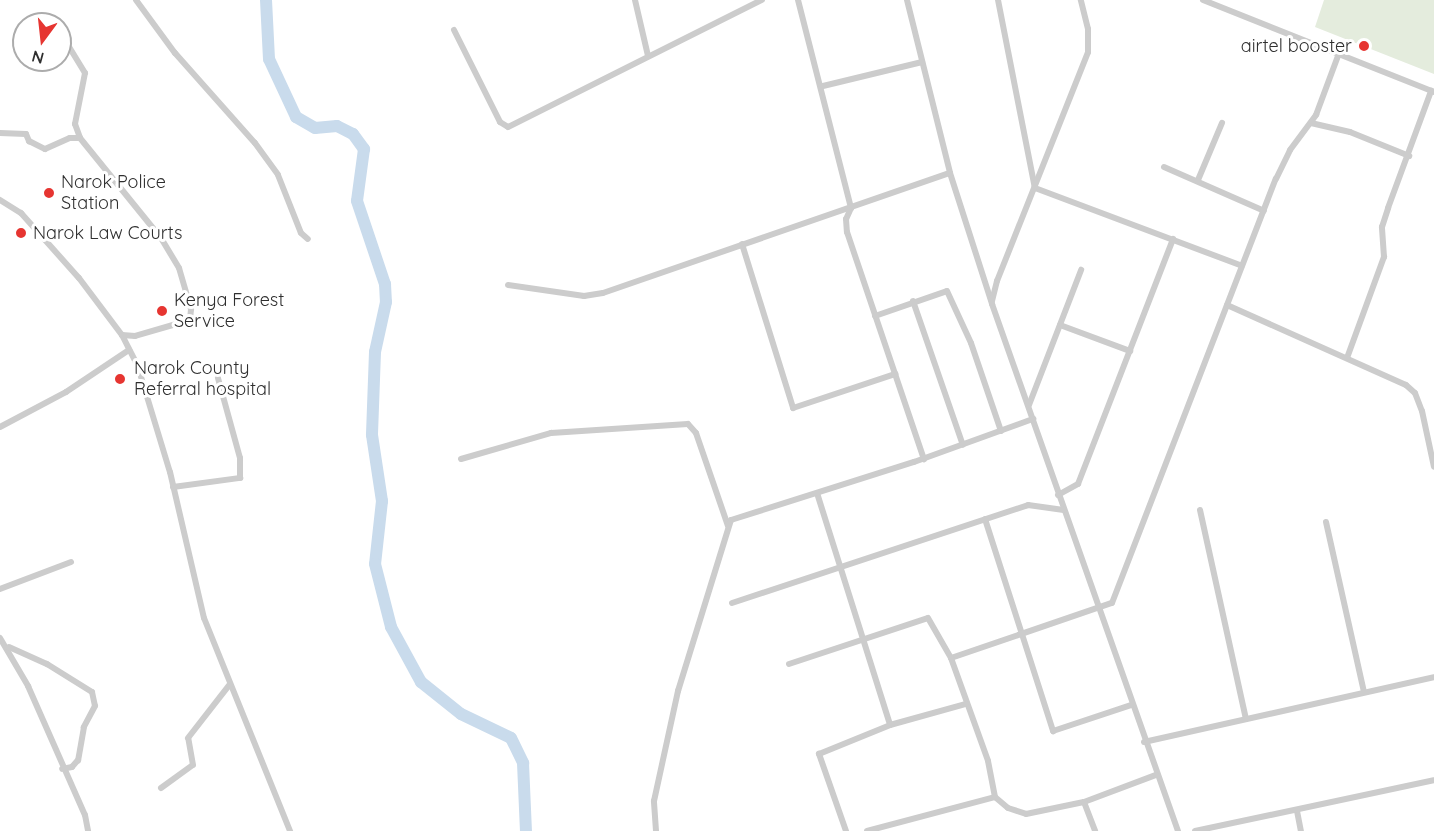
<!DOCTYPE html>
<html>
<head>
<meta charset="utf-8">
<style>
	body { margin:0 }
	#map { position:relative; width:1434px; height:831px; overflow:hidden; background:#fff; font-family:Quicksand,sans-serif }
	div>[style] { position:absolute }
	.green>* { inset:0; background:#e4ecdd }
	.river>* { height:12px; margin:-6px; padding:0 6px; transform-origin:6px; border-radius:6px; background:#c9dbec }
	.street>* { height:6px; margin:-3px; padding:0 3px; transform-origin:3px; border-radius:3px; background:#ccc }
	.dots>* { width:16px; height:16px; translate:-50% -50%; box-sizing:border-box; border:3px solid #fff; border-radius:50% }
	span { translate:-50% -50%; white-space:nowrap; text-align:center; line-height:1.15; -webkit-text-stroke:6px #fff; paint-order:stroke }
	.poi-label { font-size:18px; color:#2f2f2f }
	.right { translate:-100% -50%; text-align:right }
	.left { translate:0 -50%; text-align:left }
	.north { position:absolute; left:12px; top:12px; width:60px; height:60px; box-sizing:border-box; background:#fff; border:2px solid #acacac; border-radius:50%; rotate:195deg; font-size:16px; font-weight:700; line-height:24px; text-align:center; color:#2f2f2f }
	.north::after { content:''; display:block; margin:auto; width:21px; height:27px; background:#e63531; clip-path:polygon(50% 0,100% 100%,50% 72%,0 100%) }
</style>
</head>
<body>
<div id="map">
	<div class="green">
		<i style="clip-path:polygon(1324px 0,1434px 0,1434px 74px,1315px 27px)"></i>
	</div>
	<div class="river">
		<i style="left:266px;top:0;width:59px;rotate:87.1deg"></i>
		<i style="left:269px;top:59px;width:64px;rotate:65deg"></i>
		<i style="left:296px;top:117px;width:22px;rotate:30deg"></i>
		<i style="left:315px;top:128px;width:22px;rotate:-5deg"></i>
		<i style="left:337px;top:126px;width:18px;rotate:27deg"></i>
		<i style="left:353px;top:134px;width:19px;rotate:54deg"></i>
		<i style="left:364px;top:149px;width:52px;rotate:97.7deg"></i>
		<i style="left:357px;top:201px;width:88px;rotate:71.4deg"></i>
		<i style="left:385px;top:284px;width:18px;rotate:87deg"></i>
		<i style="left:386px;top:302px;width:51px;rotate:102.4deg"></i>
		<i style="left:375px;top:352px;width:83px;rotate:92.1deg"></i>
		<i style="left:372px;top:435px;width:67px;rotate:81.4deg"></i>
		<i style="left:382px;top:501px;width:63px;rotate:96.3deg"></i>
		<i style="left:375px;top:564px;width:65px;rotate:75.7deg"></i>
		<i style="left:391px;top:627px;width:63px;rotate:61.4deg"></i>
		<i style="left:421px;top:682px;width:51px;rotate:38.7deg"></i>
		<i style="left:461px;top:714px;width:55px;rotate:25.6deg"></i>
		<i style="left:511px;top:738px;width:28px;rotate:64deg"></i>
		<i style="left:523px;top:763px;width:68px;rotate:87.5deg"></i>
	</div>
	<div class="street">
		<i style="left:136px;top:0;width:66px;rotate:53.7deg"></i>
		<i style="left:175px;top:53px;width:120px;rotate:48.4deg"></i>
		<i style="left:255px;top:143px;width:39px;rotate:54deg"></i>
		<i style="left:278px;top:175px;width:62px;rotate:68.4deg"></i>
		<i style="left:301px;top:233px;width:9px;rotate:41deg"></i>
		<i style="left:635px;top:0;width:57px;rotate:76.9deg"></i>
		<i style="left:798px;top:0;width:215px;rotate:75.7deg"></i>
		<i style="left:851px;top:208px;width:12px;rotate:114deg"></i>
		<i style="left:846px;top:219px;width:13px;rotate:86deg"></i>
		<i style="left:847px;top:232px;width:240px;rotate:71.3deg"></i>
		<i style="left:907px;top:0;width:178px;rotate:76deg"></i>
		<i style="left:950px;top:173px;width:138px;rotate:72.2deg"></i>
		<i style="left:992px;top:304px;width:559px;rotate:70.56deg"></i>
		<i style="left:998px;top:0;width:192px;rotate:78.9deg"></i>
		<i style="left:1035px;top:188px;width:221px;rotate:20.6deg"></i>
		<i style="left:1203px;top:0;width:249px;rotate:21.7deg"></i>
		<i style="left:454px;top:30px;width:103px;rotate:63.4deg"></i>
		<i style="left:500px;top:122px;width:9px;rotate:32deg"></i>
		<i style="left:508px;top:127px;width:284px;rotate:-26.6deg"></i>
		<i style="left:60px;top:32px;width:48px;rotate:58.6deg"></i>
		<i style="left:85px;top:73px;width:52px;rotate:101.1deg"></i>
		<i style="left:75px;top:124px;width:15px;rotate:70deg"></i>
		<i style="left:823px;top:86px;width:102px;rotate:-13.6deg"></i>
		<i style="left:1311px;top:123px;width:40px;rotate:13deg"></i>
		<i style="left:1350px;top:132px;width:64px;rotate:22.1deg"></i>
		<i style="left:0;top:133px;width:26px;rotate:2deg"></i>
		<i style="left:26px;top:134px;width:8px;rotate:67deg"></i>
		<i style="left:29px;top:141px;width:18px;rotate:27deg"></i>
		<i style="left:45px;top:149px;width:27px;rotate:-24deg"></i>
		<i style="left:70px;top:138px;width:10px"></i>
		<i style="left:80px;top:138px;width:129px;rotate:51deg"></i>
		<i style="left:161px;top:238px;width:35px;rotate:59deg"></i>
		<i style="left:179px;top:268px;width:43px;rotate:73.7deg"></i>
		<i style="left:191px;top:309px;width:11px;rotate:95deg"></i>
		<i style="left:190px;top:320px;width:57px;rotate:163.8deg"></i>
		<i style="left:135px;top:336px;width:13px;rotate:-176deg"></i>
		<i style="left:1164px;top:167px;width:109px;rotate:23.7deg"></i>
		<i style="left:1198px;top:180px;width:62px;rotate:-67.2deg"></i>
		<i style="left:0;top:200px;width:25px;rotate:32deg"></i>
		<i style="left:21px;top:213px;width:87px;rotate:48.3deg"></i>
		<i style="left:79px;top:278px;width:71px;rotate:53deg"></i>
		<i style="left:122px;top:335px;width:36px;rotate:63deg"></i>
		<i style="left:138px;top:367px;width:110px;rotate:73.1deg"></i>
		<i style="left:170px;top:472px;width:150px;rotate:76.9deg"></i>
		<i style="left:204px;top:618px;width:230px;rotate:68deg"></i>
		<i style="left:742px;top:244px;width:172px;rotate:72.7deg"></i>
		<i style="left:793px;top:408px;width:108px;rotate:-18.4deg"></i>
		<i style="left:508px;top:285px;width:77px;rotate:8.2deg"></i>
		<i style="left:584px;top:296px;width:19px;rotate:-9deg"></i>
		<i style="left:603px;top:293px;width:367px;rotate:-19.1deg"></i>
		<i style="left:913px;top:301px;width:152px;rotate:70.9deg"></i>
		<i style="left:992px;top:301px;width:21px;rotate:-76deg"></i>
		<i style="left:997px;top:281px;width:246px;rotate:-68.3deg"></i>
		<i style="left:1088px;top:52px;width:23px;rotate:-90deg"></i>
		<i style="left:1088px;top:29px;width:30px;rotate:-104deg"></i>
		<i style="left:1227px;top:305px;width:196px;rotate:24.1deg"></i>
		<i style="left:1406px;top:385px;width:12px;rotate:42deg"></i>
		<i style="left:1415px;top:393px;width:19px;rotate:69deg"></i>
		<i style="left:1422px;top:411px;width:57px;rotate:77.9deg"></i>
		<i style="left:875px;top:316px;width:76px;rotate:-19.1deg"></i>
		<i style="left:947px;top:291px;width:57px;rotate:65.2deg"></i>
		<i style="left:971px;top:343px;width:93px;rotate:71.2deg"></i>
		<i style="left:1060px;top:325px;width:75px;rotate:20.4deg"></i>
		<i style="left:1347px;top:358px;width:108px;rotate:-69.9deg"></i>
		<i style="left:1384px;top:257px;width:30px;rotate:-94deg"></i>
		<i style="left:1382px;top:227px;width:20px;rotate:-72deg"></i>
		<i style="left:1388px;top:208px;width:125px;rotate:-69.8deg"></i>
		<i style="left:1029px;top:405px;width:145px;rotate:-68.9deg"></i>
		<i style="left:0;top:427px;width:75px;rotate:-27.9deg"></i>
		<i style="left:66px;top:392px;width:76px;rotate:-33.7deg"></i>
		<i style="left:461px;top:459px;width:94px;rotate:-16.1deg"></i>
		<i style="left:551px;top:433px;width:137px;rotate:-3.8deg"></i>
		<i style="left:688px;top:424px;width:12px;rotate:48deg"></i>
		<i style="left:696px;top:433px;width:98px;rotate:71deg"></i>
		<i style="left:173px;top:487px;width:68px;rotate:-7.7deg"></i>
		<i style="left:240px;top:478px;width:20px;rotate:-90deg"></i>
		<i style="left:240px;top:458px;width:83px;rotate:-105.4deg"></i>
		<i style="left:817px;top:493px;width:243px;rotate:72.5deg"></i>
		<i style="left:1058px;top:495px;width:23px;rotate:-29deg"></i>
		<i style="left:1078px;top:484px;width:263px;rotate:-68.8deg"></i>
		<i style="left:1200px;top:510px;width:214px;rotate:77.6deg"></i>
		<i style="left:985px;top:519px;width:223px;rotate:72.2deg"></i>
		<i style="left:1053px;top:731px;width:82px;rotate:-18.4deg"></i>
		<i style="left:1326px;top:522px;width:174px;rotate:77.4deg"></i>
		<i style="left:0;top:589px;width:76px;rotate:-20.8deg"></i>
		<i style="left:732px;top:603px;width:312px;rotate:-18.3deg"></i>
		<i style="left:1028px;top:505px;width:36px;rotate:8deg"></i>
		<i style="left:0;top:638px;width:56px;rotate:59.7deg"></i>
		<i style="left:28px;top:686px;width:141px;rotate:66.2deg"></i>
		<i style="left:85px;top:815px;width:16px;rotate:79deg"></i>
		<i style="left:9px;top:647px;width:42px;rotate:24.1deg"></i>
		<i style="left:47px;top:664px;width:53px;rotate:31.9deg"></i>
		<i style="left:92px;top:692px;width:14px;rotate:78deg"></i>
		<i style="left:95px;top:706px;width:24px;rotate:118deg"></i>
		<i style="left:84px;top:727px;width:34px;rotate:100deg"></i>
		<i style="left:78px;top:760px;width:9px;rotate:131deg"></i>
		<i style="left:72px;top:767px;width:10px;rotate:169deg"></i>
		<i style="left:951px;top:658px;width:170px;rotate:-18.9deg"></i>
		<i style="left:1112px;top:603px;width:455px;rotate:-68.9deg"></i>
		<i style="left:1276px;top:179px;width:32px;rotate:-64deg"></i>
		<i style="left:1290px;top:150px;width:44px;rotate:-53.4deg"></i>
		<i style="left:1316px;top:115px;width:63px;rotate:-69.6deg"></i>
		<i style="left:789px;top:664px;width:146px;rotate:-18.3deg"></i>
		<i style="left:928px;top:618px;width:46px;rotate:60.1deg"></i>
		<i style="left:951px;top:658px;width:109px;rotate:70.2deg"></i>
		<i style="left:988px;top:761px;width:37px;rotate:79deg"></i>
		<i style="left:995px;top:797px;width:17px;rotate:40deg"></i>
		<i style="left:1008px;top:808px;width:19px;rotate:18deg"></i>
		<i style="left:1026px;top:814px;width:59px;rotate:-11.7deg"></i>
		<i style="left:1084px;top:802px;width:77px;rotate:-20.6deg"></i>
		<i style="left:1144px;top:742px;width:297px;rotate:-12.6deg"></i>
		<i style="left:161px;top:788px;width:39px;rotate:-36deg"></i>
		<i style="left:193px;top:765px;width:27px;rotate:-100deg"></i>
		<i style="left:188px;top:738px;width:68px;rotate:-52.1deg"></i>
		<i style="left:1084px;top:802px;width:31px;rotate:69deg"></i>
		<i style="left:1297px;top:811px;width:20px;rotate:79deg"></i>
		<i style="left:656px;top:831px;width:30px;rotate:-94deg"></i>
		<i style="left:654px;top:801px;width:113px;rotate:-77.7deg"></i>
		<i style="left:678px;top:691px;width:179px;rotate:-72.8deg"></i>
		<i style="left:731px;top:520px;width:192px;rotate:-17.6deg"></i>
		<i style="left:914px;top:462px;width:127px;rotate:-19.9deg"></i>
		<i style="left:846px;top:831px;width:82px;rotate:-109.3deg"></i>
		<i style="left:819px;top:754px;width:77px;rotate:-22.2deg"></i>
		<i style="left:890px;top:725px;width:78px;rotate:-15.6deg"></i>
		<i style="left:867px;top:831px;width:132px;rotate:-14.9deg"></i>
		<i style="left:1195px;top:831px;width:244px;rotate:-12deg"></i>
	</div>
	<div class="dots">
		<i style="left:1364px;top:46px;background:#e63531"></i>
		<i style="left:49px;top:193px;background:#e63531"></i>
		<i style="left:21px;top:233px;background:#e63531"></i>
		<i style="left:162px;top:311px;background:#e63531"></i>
		<i style="left:120px;top:379px;background:#e63531"></i>
	</div>
	<div class="poi-label">
		<span class="right" style="left:1352px;top:46px">airtel booster</span>
		<span class="left" style="left:61px;top:193px">Narok Police<br>Station</span>
		<span class="left" style="left:33px;top:233px">Narok Law Courts</span>
		<span class="left" style="left:174px;top:311px">Kenya Forest<br>Service</span>
		<span class="left" style="left:134px;top:379px">Narok County<br>Referral hospital</span>
	</div>
	<div class="north">N</div>
</div>
</body>
</html>
